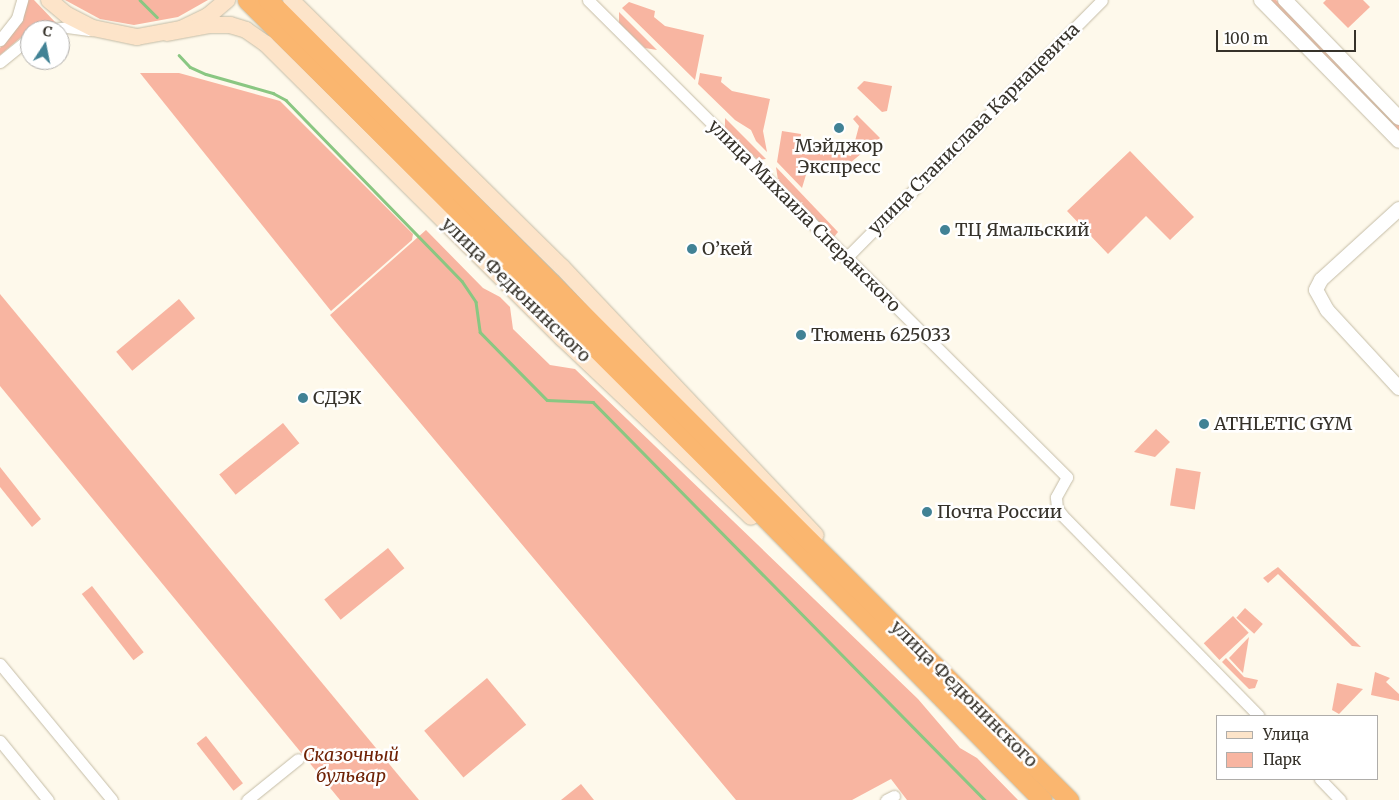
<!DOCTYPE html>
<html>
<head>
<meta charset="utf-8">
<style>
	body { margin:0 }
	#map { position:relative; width:1399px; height:800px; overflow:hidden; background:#fef9eb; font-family:Merriweather,serif }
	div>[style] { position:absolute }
	.green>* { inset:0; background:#f8b5a1; transform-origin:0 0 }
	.stream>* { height:2.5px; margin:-1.25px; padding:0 1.25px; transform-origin:1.25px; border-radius:1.25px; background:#8ac782 }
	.roads { filter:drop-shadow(0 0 1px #c4bca6) drop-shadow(0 0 1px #c4bca6) }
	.minor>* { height:11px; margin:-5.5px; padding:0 5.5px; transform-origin:5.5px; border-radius:5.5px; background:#fff }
	.tertiary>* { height:14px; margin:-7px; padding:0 7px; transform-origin:7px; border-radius:7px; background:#fff }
	.secondary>* { height:16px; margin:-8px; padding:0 8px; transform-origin:8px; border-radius:8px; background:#fde4c9 }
	.trunk>* { height:19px; margin:-9.5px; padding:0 9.5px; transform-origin:9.5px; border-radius:9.5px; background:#fab66f }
	.dots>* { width:14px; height:14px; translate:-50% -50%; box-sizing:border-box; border:2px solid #fff; border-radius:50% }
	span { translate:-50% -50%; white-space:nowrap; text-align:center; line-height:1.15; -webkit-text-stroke:5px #fff; paint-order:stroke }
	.street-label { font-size:18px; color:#36322a }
	.poi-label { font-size:18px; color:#36322a }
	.left { translate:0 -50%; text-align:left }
	.park-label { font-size:18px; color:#6f2205; font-style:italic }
	.legend { position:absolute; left:1216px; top:715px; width:162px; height:65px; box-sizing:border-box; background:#fff; border:1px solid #afadaa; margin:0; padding:6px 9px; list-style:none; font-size:15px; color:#36322a }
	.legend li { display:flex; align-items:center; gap:10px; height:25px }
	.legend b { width:25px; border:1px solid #afadaa }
	.north { position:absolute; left:20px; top:20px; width:50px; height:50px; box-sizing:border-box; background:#fff; border:1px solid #afadaa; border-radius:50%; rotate:11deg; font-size:14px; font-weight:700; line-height:20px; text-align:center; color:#36322a }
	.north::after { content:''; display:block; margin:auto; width:18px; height:22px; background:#418295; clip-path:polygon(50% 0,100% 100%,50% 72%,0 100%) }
	.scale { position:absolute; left:1216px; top:30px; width:140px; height:22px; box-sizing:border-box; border:2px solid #36322a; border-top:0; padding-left:6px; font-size:15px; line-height:18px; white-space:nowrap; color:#36322a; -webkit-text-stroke:4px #fff; paint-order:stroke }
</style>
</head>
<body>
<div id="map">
	<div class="green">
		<i style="clip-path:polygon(27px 0,34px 0,56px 23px,31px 29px,0 55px,0 48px,21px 23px)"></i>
		<i style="clip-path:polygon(65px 0,208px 0,178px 17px,134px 25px,100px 19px)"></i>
		<i style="clip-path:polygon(1269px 0,1276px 0,1399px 124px,1399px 132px)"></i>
		<i style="clip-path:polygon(1326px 0,1363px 0,1370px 7px,1348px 28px,1323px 3px)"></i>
		<i style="clip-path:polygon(629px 2px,655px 11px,654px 17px,665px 26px,704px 35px,695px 80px,622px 8px)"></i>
		<i style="clip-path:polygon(619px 12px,657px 50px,645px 48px,619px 23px)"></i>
		<i style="clip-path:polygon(140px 73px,179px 73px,280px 101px,413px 234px,412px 240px,331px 311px)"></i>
		<i style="clip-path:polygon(700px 73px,722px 77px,721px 82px,732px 91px,770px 99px,763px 131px,767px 152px,756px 141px,751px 130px,735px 120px,698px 84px)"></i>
		<i style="clip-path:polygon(864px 81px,892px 86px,887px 111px,882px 112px,857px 88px)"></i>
		<i style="clip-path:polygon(857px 115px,880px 138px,838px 173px,808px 168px,802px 188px,777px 162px,782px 131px,801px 134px,800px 141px,806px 147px,851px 156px,859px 126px,853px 119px)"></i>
		<i style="clip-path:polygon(725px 118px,766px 159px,758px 160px,725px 129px)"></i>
		<i style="clip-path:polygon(1130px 151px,1194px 217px,1170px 240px,1146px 216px,1108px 254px,1067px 211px)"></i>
		<i style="clip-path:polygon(776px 167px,838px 232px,834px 237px,778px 180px)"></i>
		<i style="clip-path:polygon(426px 230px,483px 288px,500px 297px,510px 307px,513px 329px,550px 365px,575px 369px,918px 699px,960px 748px,977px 758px,1018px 800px,907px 800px,891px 779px,852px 800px,736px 800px,330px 315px)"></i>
		<i style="clip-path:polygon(0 294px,419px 800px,340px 800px,0 386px)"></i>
		<i style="left:179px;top:299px;width:25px;height:82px;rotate:50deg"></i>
		<i style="left:283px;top:423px;width:26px;height:82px;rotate:51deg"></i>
		<i style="clip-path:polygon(1156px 429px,1170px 442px,1155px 457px,1134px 452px)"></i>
		<i style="clip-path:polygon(0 467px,41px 519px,32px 527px,0 487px)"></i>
		<i style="left:1176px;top:468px;width:25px;height:38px;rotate:9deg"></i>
		<i style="left:388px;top:548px;width:26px;height:82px;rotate:51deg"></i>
		<i style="clip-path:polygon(1278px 567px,1361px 647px,1352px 646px,1278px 574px,1268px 583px,1263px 578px)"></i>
		<i style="left:92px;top:586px;width:84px;height:13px;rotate:52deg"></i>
		<i style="left:1245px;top:608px;width:24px;height:13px;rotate:42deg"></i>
		<i style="left:1233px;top:616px;width:23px;height:40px;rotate:47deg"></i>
		<i style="clip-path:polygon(1249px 637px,1243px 673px,1229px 658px)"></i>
		<i style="clip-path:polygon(1226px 658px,1244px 677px,1258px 680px,1255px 688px,1249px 689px,1222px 662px)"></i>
		<i style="clip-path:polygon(1375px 672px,1390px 678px,1386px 682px,1399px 694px,1399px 701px,1371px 695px)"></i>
		<i style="left:487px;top:678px;width:61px;height:82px;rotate:50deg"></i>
		<i style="clip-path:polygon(1337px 683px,1363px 689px,1339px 714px,1332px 710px)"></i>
		<i style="left:206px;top:736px;width:60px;height:12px;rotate:52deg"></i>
		<i style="clip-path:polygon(581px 784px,594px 800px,561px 800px)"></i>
	</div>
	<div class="stream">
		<i style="left:140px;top:0;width:24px;rotate:45deg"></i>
		<i style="left:179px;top:55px;width:16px;rotate:47deg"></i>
		<i style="left:190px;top:67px;width:17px;rotate:24deg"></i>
		<i style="left:206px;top:74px;width:70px;rotate:15.8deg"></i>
		<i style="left:273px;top:93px;width:15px;rotate:28deg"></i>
		<i style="left:286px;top:100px;width:252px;rotate:45.8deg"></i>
		<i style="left:462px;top:281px;width:25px;rotate:56deg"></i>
		<i style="left:476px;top:302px;width:30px;rotate:82deg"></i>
		<i style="left:480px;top:332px;width:95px;rotate:45.4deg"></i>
		<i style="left:547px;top:400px;width:46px;rotate:2.5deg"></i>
		<i style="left:593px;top:402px;width:559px;rotate:45.44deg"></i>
	</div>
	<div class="roads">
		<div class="minor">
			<i style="left:588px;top:0;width:676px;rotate:44.88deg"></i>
			<i style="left:1067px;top:477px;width:23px;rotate:119deg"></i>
			<i style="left:1056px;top:497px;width:11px;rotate:85deg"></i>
			<i style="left:1057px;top:508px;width:9px;rotate:54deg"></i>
			<i style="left:1062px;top:515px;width:281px;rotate:45.6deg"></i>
			<i style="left:46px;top:30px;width:21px;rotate:-8deg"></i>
			<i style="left:67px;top:27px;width:22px;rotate:8deg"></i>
			<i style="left:0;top:40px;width:28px;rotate:-52deg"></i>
			<i style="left:17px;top:18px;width:19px;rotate:-74deg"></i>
			<i style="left:0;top:62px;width:38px;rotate:-39deg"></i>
			<i style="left:846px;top:258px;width:363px;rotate:-45.2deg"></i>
			<i style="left:0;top:664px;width:176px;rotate:50.5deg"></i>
			<i style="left:0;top:741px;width:76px;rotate:50.9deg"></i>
			<i style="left:1320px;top:779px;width:29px;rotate:46deg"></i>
			<i style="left:247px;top:800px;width:65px;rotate:-38.8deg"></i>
			<i style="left:886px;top:800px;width:9px;rotate:-27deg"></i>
		</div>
		<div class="tertiary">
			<i style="left:1261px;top:0;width:197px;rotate:45.6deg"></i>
			<i style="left:1285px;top:0;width:164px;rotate:46deg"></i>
			<i style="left:1399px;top:209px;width:105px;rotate:137.7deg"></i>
			<i style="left:1321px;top:280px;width:11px;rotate:117deg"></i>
			<i style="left:1316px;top:290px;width:23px;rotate:61deg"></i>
			<i style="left:1327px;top:310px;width:106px;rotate:47.3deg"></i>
		</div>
		<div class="secondary">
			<i style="left:49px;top:0;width:23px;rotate:40deg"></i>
			<i style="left:67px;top:15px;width:29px;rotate:27deg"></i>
			<i style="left:93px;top:28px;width:45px;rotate:11.6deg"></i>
			<i style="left:137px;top:37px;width:45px;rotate:-10.3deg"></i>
			<i style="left:181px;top:29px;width:30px;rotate:-26deg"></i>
			<i style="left:208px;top:16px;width:25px;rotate:-40deg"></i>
			<i style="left:291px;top:0;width:380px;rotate:44.6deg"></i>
			<i style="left:562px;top:267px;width:369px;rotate:46.6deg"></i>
			<i style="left:167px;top:33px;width:44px;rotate:-10.5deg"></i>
			<i style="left:210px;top:25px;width:20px"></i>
			<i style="left:230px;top:25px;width:17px;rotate:17deg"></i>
			<i style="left:246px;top:30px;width:24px;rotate:35deg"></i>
			<i style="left:266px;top:44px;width:417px;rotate:44.8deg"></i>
			<i style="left:562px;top:338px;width:260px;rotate:43.4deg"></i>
		</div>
		<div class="trunk">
			<i style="left:247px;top:0;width:680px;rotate:44.94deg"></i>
			<i style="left:728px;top:480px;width:448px;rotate:45.5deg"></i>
			<i style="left:268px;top:0;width:1132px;rotate:44.96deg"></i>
		</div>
	</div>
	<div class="dots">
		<i style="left:839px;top:128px;background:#418295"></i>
		<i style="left:945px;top:230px;background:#418295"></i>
		<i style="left:692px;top:249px;background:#418295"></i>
		<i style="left:801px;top:335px;background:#418295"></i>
		<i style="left:303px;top:398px;background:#418295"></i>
		<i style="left:1204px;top:424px;background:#418295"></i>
		<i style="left:927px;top:512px;background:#418295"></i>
	</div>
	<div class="street-label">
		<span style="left:974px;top:129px;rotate:-45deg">улица Станислава Карнацевича</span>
		<span style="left:804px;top:216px;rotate:45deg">улица Михаила Сперанского</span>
		<span style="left:516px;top:290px;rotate:44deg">улица Федюнинского</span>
		<span style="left:964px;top:694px;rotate:45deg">улица Федюнинского</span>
	</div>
	<div class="poi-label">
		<span style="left:839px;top:157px">Мэйджор<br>Экспресс</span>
		<span class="left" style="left:955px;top:230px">ТЦ Ямальский</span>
		<span class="left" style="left:702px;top:249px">О’кей</span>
		<span class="left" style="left:811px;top:335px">Тюмень 625033</span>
		<span class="left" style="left:313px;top:398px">СДЭК</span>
		<span class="left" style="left:1214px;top:424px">ATHLETIC GYM</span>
		<span class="left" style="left:937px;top:512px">Почта России</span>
	</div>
	<div class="park-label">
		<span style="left:351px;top:766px">Сказочный<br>бульвар</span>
	</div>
	<ul class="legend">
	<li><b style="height:6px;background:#fde4c9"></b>Улица</li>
	<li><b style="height:14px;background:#f8b5a1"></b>Парк</li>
	</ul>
	<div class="north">С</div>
	<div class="scale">100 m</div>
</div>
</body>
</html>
